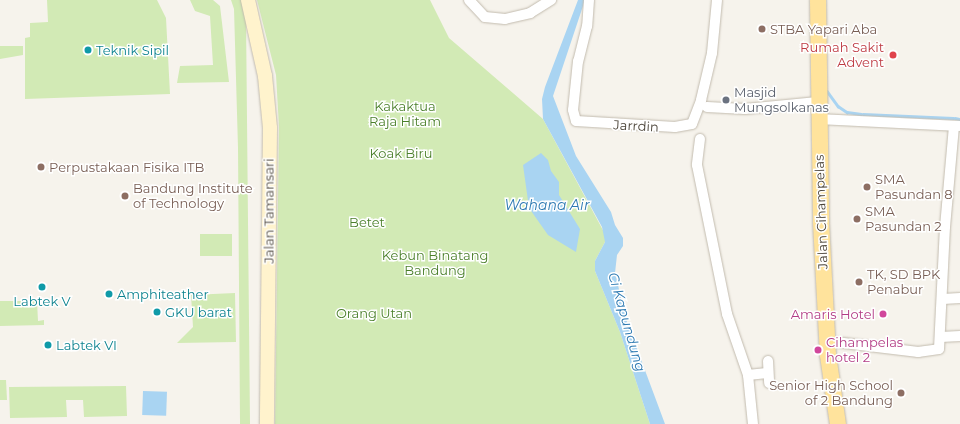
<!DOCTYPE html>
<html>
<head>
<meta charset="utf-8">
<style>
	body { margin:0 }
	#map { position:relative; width:960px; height:424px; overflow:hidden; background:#f6f3ec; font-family:Montserrat,sans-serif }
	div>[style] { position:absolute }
	.green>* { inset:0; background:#d2eab5; transform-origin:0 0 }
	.water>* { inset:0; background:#a9d4f2; transform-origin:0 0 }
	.stream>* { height:2.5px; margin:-1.25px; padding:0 1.25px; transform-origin:1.25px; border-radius:1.25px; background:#a9d4f2 }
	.roads { filter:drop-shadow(0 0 1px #c2bbae) drop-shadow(0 0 1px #c2bbae) }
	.street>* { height:10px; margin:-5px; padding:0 5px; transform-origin:5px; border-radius:5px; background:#fff }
	.secondary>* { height:14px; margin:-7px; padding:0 7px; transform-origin:7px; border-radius:7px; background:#fff3cd }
	.primary>* { height:16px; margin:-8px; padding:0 8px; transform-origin:8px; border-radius:8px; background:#ffe39c }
	.dots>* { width:11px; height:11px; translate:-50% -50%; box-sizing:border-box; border:2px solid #fff; border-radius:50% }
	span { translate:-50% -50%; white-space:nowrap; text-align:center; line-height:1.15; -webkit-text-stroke:3px #fff; paint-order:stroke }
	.education-label { font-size:13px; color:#785e54 }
	.left { translate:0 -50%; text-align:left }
	.right { translate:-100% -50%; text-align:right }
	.health-label { font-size:13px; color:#be3a42 }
	.culture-label { font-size:13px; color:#0d838f }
	.worship-label { font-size:13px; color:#5b616d }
	.park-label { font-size:13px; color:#4a7f2a }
	.street-label { font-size:13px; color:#4b4439 }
	.hotel-label { font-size:13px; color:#b23c85 }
	.water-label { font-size:14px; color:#2e7ab2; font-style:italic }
</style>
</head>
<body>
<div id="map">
	<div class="green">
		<i style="clip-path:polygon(47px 0,157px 0,166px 18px,170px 94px,25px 99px,25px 38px,30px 37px,30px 23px,48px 22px)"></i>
		<i style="clip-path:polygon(190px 0,213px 0,220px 6px,229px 82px,177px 83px,180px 66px,213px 65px,210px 16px,195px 11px)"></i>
		<i style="clip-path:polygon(231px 0,243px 0,246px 17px,250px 424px,240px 424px,238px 148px,234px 9px)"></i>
		<i style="clip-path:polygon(257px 0,430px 0,449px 38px,543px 119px,605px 234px,605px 242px,595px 261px,595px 271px,620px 332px,650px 424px,275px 424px,279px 127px,276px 75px)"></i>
		<i style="clip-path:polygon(0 46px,23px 46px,23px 55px,0 59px)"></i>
		<i style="left:200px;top:234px;width:32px;height:22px"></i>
		<i style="clip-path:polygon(235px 293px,236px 342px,177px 343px,193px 327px,191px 295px)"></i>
		<i style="clip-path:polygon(0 301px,37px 301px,38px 321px,44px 320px,44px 325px,0 326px)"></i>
		<i style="clip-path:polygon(0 380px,6px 380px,7px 400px,0 400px)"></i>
		<i style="clip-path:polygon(126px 386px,127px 416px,84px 417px,83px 400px,66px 400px,67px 417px,10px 418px,9px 387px)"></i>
	</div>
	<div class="water">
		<i style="clip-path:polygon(578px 0,585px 0,553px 96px,576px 156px,611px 212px,615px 225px,623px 238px,623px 246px,617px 255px,615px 273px,627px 322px,665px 424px,650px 424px,620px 332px,595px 271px,595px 261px,605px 242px,602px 227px,543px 119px,542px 99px,545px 87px)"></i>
		<i style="clip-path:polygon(541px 153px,548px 160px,551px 171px,559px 182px,559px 195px,580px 229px,576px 252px,548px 235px,529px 208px,523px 165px)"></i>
		<i style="left:143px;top:391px;width:24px;height:24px;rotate:2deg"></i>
	</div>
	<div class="stream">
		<i style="left:827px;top:91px;width:19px;rotate:54deg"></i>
		<i style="left:838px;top:106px;width:11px;rotate:34deg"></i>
		<i style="left:847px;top:112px;width:14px;rotate:8deg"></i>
		<i style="left:863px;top:114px;width:90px;rotate:2.5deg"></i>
		<i style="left:955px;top:118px;width:5px;rotate:11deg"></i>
	</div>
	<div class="roads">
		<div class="street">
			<i style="left:469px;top:0;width:23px;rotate:47deg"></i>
			<i style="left:485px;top:17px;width:20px;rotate:6deg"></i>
			<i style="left:505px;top:19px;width:26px;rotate:-13deg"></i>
			<i style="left:530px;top:13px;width:25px;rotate:-32deg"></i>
			<i style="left:589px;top:0;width:26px;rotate:94deg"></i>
			<i style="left:587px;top:26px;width:36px;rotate:104deg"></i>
			<i style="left:578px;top:61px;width:49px;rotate:95.8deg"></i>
			<i style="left:573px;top:110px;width:11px;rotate:75deg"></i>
			<i style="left:576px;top:121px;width:99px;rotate:3.5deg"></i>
			<i style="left:675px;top:127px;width:17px;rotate:-10deg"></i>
			<i style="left:692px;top:124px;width:26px;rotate:-69deg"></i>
			<i style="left:701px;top:100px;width:48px;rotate:-76.8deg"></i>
			<i style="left:712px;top:53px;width:53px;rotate:-84.6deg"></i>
			<i style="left:707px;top:107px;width:38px;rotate:3deg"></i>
			<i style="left:745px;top:109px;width:73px;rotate:-5.5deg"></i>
			<i style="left:818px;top:119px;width:142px;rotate:2.8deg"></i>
			<i style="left:700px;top:139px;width:26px;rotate:97deg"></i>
			<i style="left:697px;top:165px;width:152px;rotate:78.6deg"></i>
			<i style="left:727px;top:314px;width:65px;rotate:71deg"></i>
			<i style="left:748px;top:375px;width:49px;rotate:84.2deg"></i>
			<i style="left:943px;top:299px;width:17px;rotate:-3deg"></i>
			<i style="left:941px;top:337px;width:19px;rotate:-3deg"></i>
			<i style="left:827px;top:341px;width:92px;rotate:6.9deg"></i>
			<i style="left:918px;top:352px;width:21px;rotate:-8deg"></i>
			<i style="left:939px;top:349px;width:122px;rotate:-87.2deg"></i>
			<i style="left:945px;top:227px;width:101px;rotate:-84.9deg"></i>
			<i style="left:768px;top:361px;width:22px;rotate:87deg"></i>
			<i style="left:748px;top:375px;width:19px;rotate:-6deg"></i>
		</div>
		<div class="secondary">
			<i style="left:248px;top:0;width:78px;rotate:77.4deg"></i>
			<i style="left:265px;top:76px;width:52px;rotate:84.5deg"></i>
			<i style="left:270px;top:128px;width:296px;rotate:90.6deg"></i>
		</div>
		<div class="primary">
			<i style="left:818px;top:0;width:222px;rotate:89.2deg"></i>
			<i style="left:821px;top:222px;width:133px;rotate:87deg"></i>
			<i style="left:828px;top:355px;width:70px;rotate:81.8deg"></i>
		</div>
	</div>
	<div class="dots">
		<i style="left:762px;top:29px;background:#8d6e63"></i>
		<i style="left:88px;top:50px;background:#0f9aa8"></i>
		<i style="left:893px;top:55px;background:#e0444e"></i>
		<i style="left:726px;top:100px;background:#6b7280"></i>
		<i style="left:41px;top:167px;background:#8d6e63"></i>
		<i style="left:867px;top:187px;background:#8d6e63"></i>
		<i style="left:125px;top:196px;background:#8d6e63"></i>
		<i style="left:857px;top:219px;background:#8d6e63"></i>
		<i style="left:859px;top:282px;background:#8d6e63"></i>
		<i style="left:42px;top:287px;background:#0f9aa8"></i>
		<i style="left:109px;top:294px;background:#0f9aa8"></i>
		<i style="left:157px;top:312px;background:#0f9aa8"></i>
		<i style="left:883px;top:314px;background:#d1479c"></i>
		<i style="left:48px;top:345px;background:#0f9aa8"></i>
		<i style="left:818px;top:350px;background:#d1479c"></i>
		<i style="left:901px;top:393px;background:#8d6e63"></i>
	</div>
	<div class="education-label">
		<span class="left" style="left:770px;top:29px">STBA Yapari Aba</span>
		<span class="left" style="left:49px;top:167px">Perpustakaan Fisika ITB</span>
		<span class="left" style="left:875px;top:187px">SMA<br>Pasundan 8</span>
		<span class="left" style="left:133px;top:196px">Bandung Institute<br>of Technology</span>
		<span class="left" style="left:865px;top:219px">SMA<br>Pasundan 2</span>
		<span class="left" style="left:867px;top:282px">TK, SD BPK<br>Penabur</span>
		<span class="right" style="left:893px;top:393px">Senior High School<br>of 2 Bandung</span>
	</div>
	<div class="health-label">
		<span class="right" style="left:884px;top:55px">Rumah Sakit<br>Advent</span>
	</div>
	<div class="culture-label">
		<span class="left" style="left:96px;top:50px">Teknik Sipil</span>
		<span class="left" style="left:117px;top:294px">Amphiteather</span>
		<span style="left:42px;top:301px">Labtek V</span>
		<span class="left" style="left:165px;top:312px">GKU barat</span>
		<span class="left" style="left:56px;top:345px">Labtek VI</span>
	</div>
	<div class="worship-label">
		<span class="left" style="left:734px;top:100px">Masjid<br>Mungsolkanas</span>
	</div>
	<div class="park-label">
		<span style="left:405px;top:114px">Kakaktua<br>Raja Hitam</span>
		<span style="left:401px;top:153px">Koak Biru</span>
		<span style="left:367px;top:222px">Betet</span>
		<span style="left:435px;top:263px">Kebun Binatang<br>Bandung</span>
		<span style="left:374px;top:313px">Orang Utan</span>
	</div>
	<div class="street-label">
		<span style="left:636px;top:126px;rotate:3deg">Jarrdin</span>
		<span style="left:269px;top:211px;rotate:-90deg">Jalan Tamansari</span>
		<span style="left:821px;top:212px;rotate:-92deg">Jalan Cihampelas</span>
	</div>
	<div class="hotel-label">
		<span class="right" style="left:875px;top:314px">Amaris Hotel</span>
		<span class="left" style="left:826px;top:350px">Cihampelas<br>hotel 2</span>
	</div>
	<div class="water-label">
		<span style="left:547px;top:205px">Wahana Air</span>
		<span style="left:627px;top:322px;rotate:74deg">Ci Kapundung</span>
	</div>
</div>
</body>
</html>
